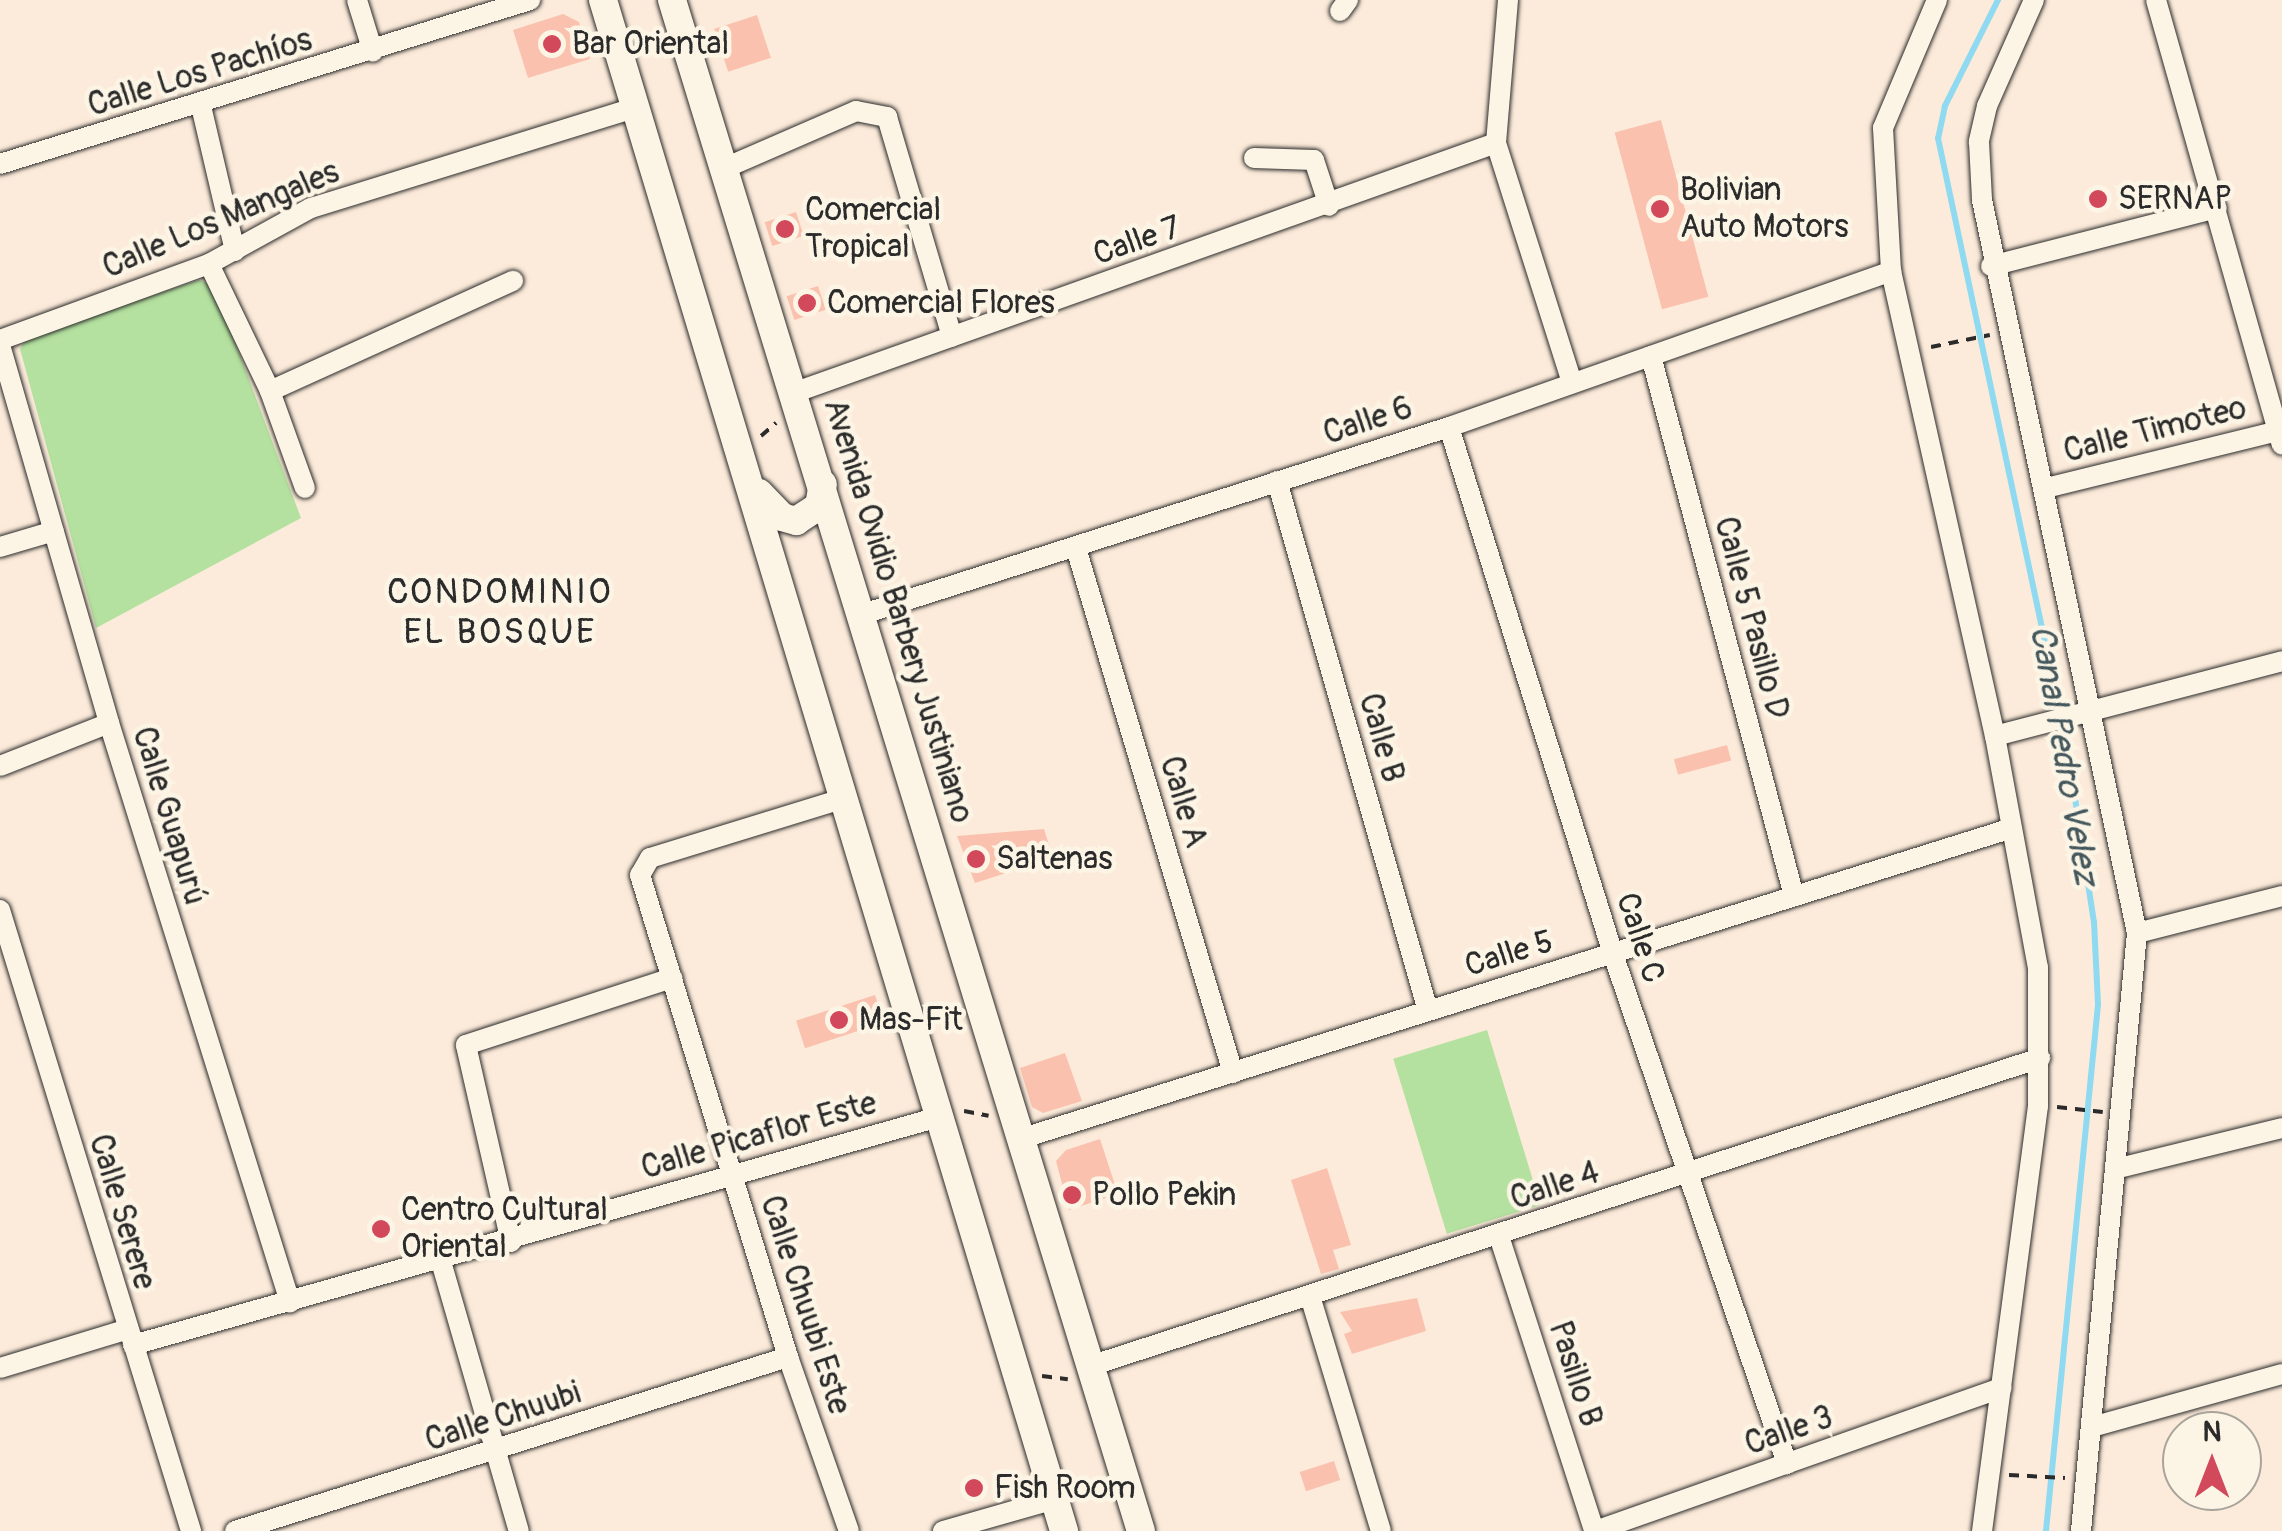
<!DOCTYPE html>
<html>
<head>
<meta charset="utf-8">
<style>
	body { margin:0 }
	#map { position:relative; width:2282px; height:1531px; overflow:hidden; background:#fcebda; font-family:Pangolin,sans-serif }
	div>[style] { position:absolute }
	.green>* { inset:0; background:#b4e19f; transform-origin:0 0 }
	.stream>* { height:6px; margin:-3px; padding:0 3px; transform-origin:3px; border-radius:3px; background:#90daf1 }
	.building>* { inset:0; background:#fac2ae; transform-origin:0 0 }
	.path>* { height:4px; margin-top:-2px; transform-origin:0; background:repeating-linear-gradient(90deg,#2b2b2b 0 10px,transparent 0 18px) }
	.roads { filter:drop-shadow(0 0 2px #2b2b2b) drop-shadow(0 0 2px #2b2b2b) }
	.minor>* { height:20px; margin:-10px; padding:0 10px; transform-origin:10px; border-radius:10px; background:#fcf5e5 }
	.major>* { height:28px; margin:-14px; padding:0 14px; transform-origin:14px; border-radius:14px; background:#fcf5e5 }
	.dots>* { width:28px; height:28px; translate:-50% -50%; box-sizing:border-box; border:5px solid #fcf5e5; border-radius:50% }
	span { translate:-50% -50%; white-space:nowrap; text-align:center; line-height:1.15; -webkit-text-stroke:9px #fcf5e5; paint-order:stroke }
	.poi-label { font-size:32px; color:#2b2b2b }
	.left { translate:0 -50%; text-align:left }
	.street-label { font-size:32px; color:#2b2b2b }
	.neighbourhood-label { font-size:35px; color:#2b2b2b; letter-spacing:2.5px }
	.water-label { font-size:35px; color:#44575c; font-style:italic }
	.north { position:absolute; left:2162px; top:1411px; width:100px; height:100px; box-sizing:border-box; background:#fcf5e5; border:2px solid #a8a49b; border-radius:50%; rotate:0deg; font-size:28px; font-weight:700; line-height:40px; text-align:center; color:#2b2b2b }
	.north::after { content:''; display:block; margin:auto; width:35px; height:45px; background:#d1495b; clip-path:polygon(50% 0,100% 100%,50% 72%,0 100%) }
</style>
</head>
<body>
<div id="map">
	<div class="green">
		<i style="clip-path:polygon(199px 280px,214px 286px,301px 518px,96px 628px,20px 349px,27px 337px)"></i>
		<i style="left:1487px;top:1030px;width:183px;height:98px;rotate:73deg"></i>
	</div>
	<div class="stream">
		<i style="left:1998px;top:0;width:119px;rotate:116.6deg"></i>
		<i style="left:1945px;top:106px;width:33px;rotate:102deg"></i>
		<i style="left:1938px;top:138px;width:622px;rotate:78.02deg"></i>
		<i style="left:2067px;top:746px;width:178px;rotate:81.3deg"></i>
		<i style="left:2094px;top:922px;width:83px;rotate:87.2deg"></i>
		<i style="left:2098px;top:1005px;width:529px;rotate:95.65deg"></i>
	</div>
	<div class="building">
		<i style="clip-path:polygon(563px 14px,579px 22px,590px 59px,528px 78px,513px 30px)"></i>
		<i style="left:757px;top:15px;width:45px;height:45px;rotate:72deg"></i>
		<i style="left:1661px;top:120px;width:183px;height:48px;rotate:75deg"></i>
		<i style="left:796px;top:212px;width:25px;height:33px;rotate:72deg"></i>
		<i style="left:818px;top:286px;width:25px;height:33px;rotate:72deg"></i>
		<i style="left:1727px;top:745px;width:16px;height:55px;rotate:75deg"></i>
		<i style="clip-path:polygon(1044px 829px,1053px 858px,975px 883px,957px 836px)"></i>
		<i style="left:875px;top:995px;width:29px;height:83px;rotate:72deg"></i>
		<i style="clip-path:polygon(1065px 1053px,1082px 1101px,1043px 1113px,1032px 1107px,1020px 1068px)"></i>
		<i style="clip-path:polygon(1100px 1139px,1118px 1194px,1069px 1210px,1056px 1161px,1066px 1150px)"></i>
		<i style="clip-path:polygon(1327px 1168px,1351px 1245px,1333px 1250px,1339px 1269px,1321px 1274px,1291px 1180px)"></i>
		<i style="clip-path:polygon(1417px 1298px,1426px 1331px,1352px 1354px,1344px 1334px,1352px 1331px,1340px 1312px)"></i>
		<i style="left:1334px;top:1461px;width:20px;height:36px;rotate:72deg"></i>
	</div>
	<div class="path">
		<i style="left:639px;top:48px;width:21px;rotate:-17deg"></i>
		<i style="left:1931px;top:347px;width:60px;rotate:-11.5deg"></i>
		<i style="left:761px;top:436px;width:20px;rotate:-41deg"></i>
		<i style="left:2057px;top:1107px;width:46px;rotate:6.2deg"></i>
		<i style="left:964px;top:1111px;width:25px;rotate:11deg"></i>
		<i style="left:1042px;top:1376px;width:26px;rotate:7deg"></i>
		<i style="left:2009px;top:1475px;width:56px;rotate:3.1deg"></i>
	</div>
	<div class="roads">
		<div class="minor">
			<i style="left:357px;top:0;width:54px;rotate:72.9deg"></i>
			<i style="left:1508px;top:0;width:144px;rotate:94.8deg"></i>
			<i style="left:1496px;top:143px;width:251px;rotate:72.4deg"></i>
			<i style="left:1937px;top:0;width:139px;rotate:112.9deg"></i>
			<i style="left:1883px;top:128px;width:143px;rotate:86.8deg"></i>
			<i style="left:1891px;top:271px;width:476px;rotate:77.4deg"></i>
			<i style="left:1995px;top:736px;width:235px;rotate:79.5deg"></i>
			<i style="left:2038px;top:967px;width:139px;rotate:90deg"></i>
			<i style="left:2038px;top:1106px;width:429px;rotate:97.5deg"></i>
			<i style="left:2034px;top:0;width:116px;rotate:113.9deg"></i>
			<i style="left:1987px;top:106px;width:37px;rotate:103deg"></i>
			<i style="left:1979px;top:142px;width:58px;rotate:87deg"></i>
			<i style="left:1982px;top:200px;width:749px;rotate:78.06deg"></i>
			<i style="left:2137px;top:933px;width:601px;rotate:95.35deg"></i>
			<i style="left:2156px;top:0;width:462px;rotate:74.2deg"></i>
			<i style="left:1340px;top:11px;width:14px;rotate:-54deg"></i>
			<i style="left:201px;top:106px;width:149px;rotate:76.8deg"></i>
			<i style="left:1254px;top:158px;width:60px;rotate:1.9deg"></i>
			<i style="left:1314px;top:160px;width:48px;rotate:71.9deg"></i>
			<i style="left:0;top:164px;width:555px;rotate:-17.19deg"></i>
			<i style="left:725px;top:168px;width:143px;rotate:-23.5deg"></i>
			<i style="left:856px;top:111px;width:32px;rotate:11deg"></i>
			<i style="left:887px;top:117px;width:229px;rotate:73.5deg"></i>
			<i style="left:209px;top:264px;width:141px;rotate:64.3deg"></i>
			<i style="left:270px;top:391px;width:103px;rotate:70.2deg"></i>
			<i style="left:1991px;top:266px;width:233px;rotate:-14.4deg"></i>
			<i style="left:0;top:340px;width:222px;rotate:-20deg"></i>
			<i style="left:209px;top:264px;width:116px;rotate:-28.8deg"></i>
			<i style="left:311px;top:208px;width:342px;rotate:-17.2deg"></i>
			<i style="left:0;top:345px;width:393px;rotate:73.9deg"></i>
			<i style="left:109px;top:723px;width:607px;rotate:72.64deg"></i>
			<i style="left:1651px;top:356px;width:559px;rotate:75.17deg"></i>
			<i style="left:270px;top:391px;width:267px;rotate:-24.4deg"></i>
			<i style="left:796px;top:392px;width:743px;rotate:-19.58deg"></i>
			<i style="left:1449px;top:427px;width:552px;rotate:72.71deg"></i>
			<i style="left:1613px;top:954px;width:539px;rotate:71.16deg"></i>
			<i style="left:1277px;top:481px;width:551px;rotate:74.1deg"></i>
			<i style="left:2046px;top:488px;width:239px;rotate:-13.8deg"></i>
			<i style="left:0;top:547px;width:56px;rotate:-16.5deg"></i>
			<i style="left:1076px;top:548px;width:548px;rotate:73.35deg"></i>
			<i style="left:860px;top:615px;width:618px;rotate:-17.7deg"></i>
			<i style="left:1449px;top:427px;width:469px;rotate:-19.4deg"></i>
			<i style="left:1995px;top:736px;width:297px;rotate:-14.6deg"></i>
			<i style="left:0;top:766px;width:117px;rotate:-21.5deg"></i>
			<i style="left:845px;top:798px;width:204px;rotate:162.9deg"></i>
			<i style="left:650px;top:858px;width:20px;rotate:120deg"></i>
			<i style="left:640px;top:875px;width:504px;rotate:72.93deg"></i>
			<i style="left:788px;top:1357px;width:184px;rotate:70.7deg"></i>
			<i style="left:0;top:910px;width:650px;rotate:72.9deg"></i>
			<i style="left:2137px;top:933px;width:150px;rotate:-14.3deg"></i>
			<i style="left:1023px;top:1138px;width:1036px;rotate:-17.4deg"></i>
			<i style="left:2115px;top:1169px;width:172px;rotate:-13.8deg"></i>
			<i style="left:1499px;top:1236px;width:310px;rotate:72.1deg"></i>
			<i style="left:511px;top:1242px;width:202px;rotate:-102.9deg"></i>
			<i style="left:466px;top:1045px;width:217px;rotate:-18deg"></i>
			<i style="left:440px;top:1258px;width:284px;rotate:73.9deg"></i>
			<i style="left:1310px;top:1296px;width:245px;rotate:73.2deg"></i>
			<i style="left:133px;top:1345px;width:838px;rotate:-15.8deg"></i>
			<i style="left:1087px;top:1367px;width:1002px;rotate:-17.96deg"></i>
			<i style="left:0;top:1368px;width:134px;rotate:-16.9deg"></i>
			<i style="left:2092px;top:1427px;width:197px;rotate:-15.6deg"></i>
			<i style="left:235px;top:1531px;width:580px;rotate:-17.47deg"></i>
			<i style="left:943px;top:1531px;width:116px;rotate:-15.9deg"></i>
			<i style="left:1595px;top:1531px;width:431px;rotate:-19.4deg"></i>
		</div>
		<div class="major">
			<i style="left:603px;top:0;width:1599px;rotate:73.24deg"></i>
			<i style="left:672px;top:0;width:1601px;rotate:72.97deg"></i>
			<i style="left:759px;top:493px;width:33px;rotate:46deg"></i>
			<i style="left:782px;top:517px;width:15px;rotate:16deg"></i>
			<i style="left:796px;top:521px;width:27px;rotate:-33deg"></i>
			<i style="left:819px;top:506px;width:22px;rotate:-80deg"></i>
		</div>
	</div>
	<div class="dots">
		<i style="left:552px;top:44px;background:#d1495b"></i>
		<i style="left:2098px;top:199px;background:#d1495b"></i>
		<i style="left:1660px;top:209px;background:#d1495b"></i>
		<i style="left:785px;top:229px;background:#d1495b"></i>
		<i style="left:807px;top:303px;background:#d1495b"></i>
		<i style="left:976px;top:859px;background:#d1495b"></i>
		<i style="left:839px;top:1020px;background:#d1495b"></i>
		<i style="left:1072px;top:1195px;background:#d1495b"></i>
		<i style="left:381px;top:1229px;background:#d1495b"></i>
		<i style="left:974px;top:1488px;background:#d1495b"></i>
	</div>
	<div class="poi-label">
		<span class="left" style="left:572px;top:44px">Bar Oriental</span>
		<span class="left" style="left:1680px;top:209px">Bolivian<br>Auto Motors</span>
		<span class="left" style="left:2118px;top:199px">SERNAP</span>
		<span class="left" style="left:805px;top:229px">Comercial<br>Tropical</span>
		<span class="left" style="left:827px;top:303px">Comercial Flores</span>
		<span class="left" style="left:996px;top:859px">Saltenas</span>
		<span class="left" style="left:859px;top:1020px">Mas-Fit</span>
		<span class="left" style="left:1092px;top:1195px">Pollo Pekin</span>
		<span class="left" style="left:401px;top:1229px">Centro Cultural<br>Oriental</span>
		<span class="left" style="left:994px;top:1488px">Fish Room</span>
	</div>
	<div class="street-label">
		<span style="left:200px;top:73px;rotate:-17deg">Calle Los Pachíos</span>
		<span style="left:221px;top:220px;rotate:-23deg">Calle Los Mangales</span>
		<span style="left:1137px;top:241px;rotate:-19deg">Calle 7</span>
		<span style="left:1368px;top:421px;rotate:-18deg">Calle 6</span>
		<span style="left:2155px;top:430px;rotate:-14deg">Calle Timoteo</span>
		<span style="left:898px;top:611px;rotate:73deg">Avenida Ovidio Barbery Justiniano</span>
		<span style="left:1751px;top:618px;rotate:75deg">Calle 5 Pasillo D</span>
		<span style="left:1381px;top:738px;rotate:74deg">Calle B</span>
		<span style="left:1183px;top:802px;rotate:73deg">Calle A</span>
		<span style="left:169px;top:816px;rotate:73deg">Calle Guapurú</span>
		<span style="left:1640px;top:938px;rotate:72deg">Calle C</span>
		<span style="left:1509px;top:954px;rotate:-17deg">Calle 5</span>
		<span style="left:759px;top:1136px;rotate:-16deg">Calle Picaflor Este</span>
		<span style="left:1555px;top:1186px;rotate:-18deg">Calle 4</span>
		<span style="left:122px;top:1212px;rotate:73deg">Calle Serere</span>
		<span style="left:805px;top:1305px;rotate:72deg">Calle Chuubi Este</span>
		<span style="left:1575px;top:1374px;rotate:72deg">Pasillo B</span>
		<span style="left:503px;top:1417px;rotate:-18deg">Calle Chuubi</span>
		<span style="left:1789px;top:1431px;rotate:-19deg">Calle 3</span>
	</div>
	<div class="neighbourhood-label">
		<span style="left:500px;top:612px">CONDOMINIO<br>EL BOSQUE</span>
	</div>
	<div class="water-label">
		<span style="left:2064px;top:755px;rotate:80deg">Canal Pedro Velez</span>
	</div>
	<div class="north">N</div>
</div>
</body>
</html>
